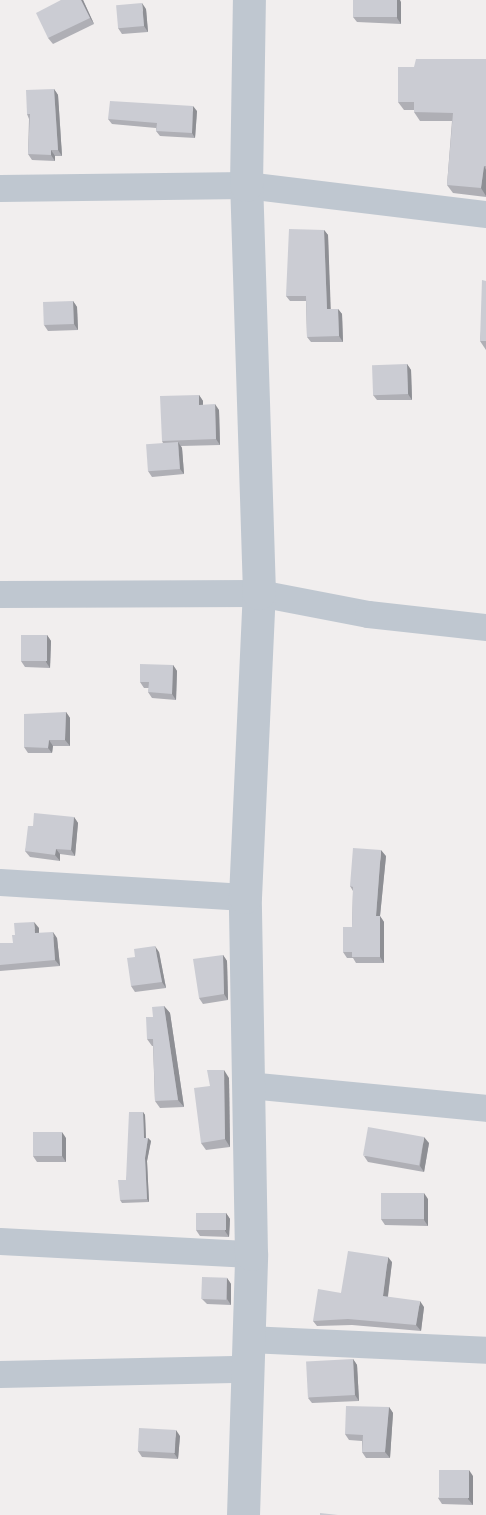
<!DOCTYPE html>
<html>
<head>
<meta charset="utf-8">
<style>
	body { margin:0 }
	#map { position:relative; width:486px; height:1515px; overflow:hidden; background:#f1eeee; font-family:Overpass,sans-serif }
	div>[style] { position:absolute }
	.minor>* { height:27px; margin:-13.5px; padding:0 13.5px; transform-origin:13.5px; border-radius:13.5px; background:#bfc7d0 }
	.tertiary>* { height:33px; margin:-16.5px; padding:0 16.5px; transform-origin:16.5px; border-radius:16.5px; background:#bfc7d0 }
	.wall>* { inset:0; background:#afafb5 }
	.shaded-wall>* { inset:0; background:#8e8f94 }
	.building>* { inset:0; background:#cbccd3; transform-origin:0 0 }
	span { translate:-50% -50%; white-space:nowrap; text-align:center; line-height:1.15; -webkit-text-stroke:4.5px #fff; paint-order:stroke }
</style>
</head>
<body>
<div id="map">
	<div class="minor">
		<i style="left:0;top:188px;width:246px;rotate:-0.7deg"></i>
		<i style="left:246px;top:185px;width:242px;rotate:6.9deg"></i>
		<i style="left:0;top:594px;width:259px;rotate:-0.2deg"></i>
		<i style="left:259px;top:593px;width:111px;rotate:10.9deg"></i>
		<i style="left:368px;top:614px;width:119px;rotate:6.3deg"></i>
		<i style="left:0;top:882px;width:245px;rotate:3.5deg"></i>
		<i style="left:248px;top:1085px;width:239px;rotate:5.5deg"></i>
		<i style="left:0;top:1241px;width:251px;rotate:3deg"></i>
		<i style="left:246px;top:1339px;width:240px;rotate:2.6deg"></i>
		<i style="left:0;top:1374px;width:245px;rotate:-1.2deg"></i>
	</div>
	<div class="tertiary">
		<i style="left:243px;top:1515px;width:261px;rotate:-88.2deg"></i>
		<i style="left:251px;top:1254px;width:357px;rotate:-91deg"></i>
		<i style="left:245px;top:897px;width:304px;rotate:-87.4deg"></i>
		<i style="left:259px;top:593px;width:408px;rotate:-91.8deg"></i>
		<i style="left:246px;top:185px;width:185px;rotate:-89.1deg"></i>
	</div>
	<div class="wall">
		<i style="clip-path:polygon(61px 0,83px 0,94px 24px,53px 44px,48px 38px)"></i>
		<i style="clip-path:polygon(401px 2px,401px 24px,357px 22px,353px 17px)"></i>
		<i style="clip-path:polygon(146px 9px,148px 32px,122px 34px,118px 28px)"></i>
		<i style="clip-path:polygon(486px 59px,486px 197px,453px 193px,447px 185px,452px 121px,420px 121px,414px 112px,414px 110px,404px 110px,398px 102px,414px 67px)"></i>
		<i style="clip-path:polygon(54px 89px,58px 95px,62px 156px,55px 156px,55px 161px,32px 160px,28px 154px,29px 119px,27px 114px)"></i>
		<i style="clip-path:polygon(197px 111px,195px 138px,160px 136px,156px 131px,156px 128px,112px 124px,108px 119px)"></i>
		<i style="clip-path:polygon(324px 230px,328px 235px,330px 309px,338px 309px,342px 314px,343px 342px,311px 342px,307px 337px,306px 301px,290px 301px,286px 296px)"></i>
		<i style="clip-path:polygon(486px 281px,486px 350px,480px 341px)"></i>
		<i style="clip-path:polygon(73px 301px,77px 307px,78px 330px,48px 331px,44px 325px)"></i>
		<i style="clip-path:polygon(407px 364px,411px 370px,412px 400px,377px 400px,373px 395px)"></i>
		<i style="clip-path:polygon(199px 395px,203px 401px,203px 405px,219px 410px,220px 445px,181px 446px,182px 448px,184px 474px,152px 477px,148px 471px,163px 443px,162px 441px)"></i>
		<i style="clip-path:polygon(47px 635px,51px 641px,50px 668px,25px 667px,21px 661px)"></i>
		<i style="clip-path:polygon(173px 665px,177px 671px,176px 700px,152px 698px,148px 692px,149px 688px,144px 688px,140px 682px)"></i>
		<i style="clip-path:polygon(66px 712px,70px 718px,70px 746px,53px 746px,52px 753px,28px 753px,24px 747px)"></i>
		<i style="clip-path:polygon(74px 817px,78px 823px,75px 856px,60px 854px,60px 861px,30px 857px,25px 851px,33px 826px)"></i>
		<i style="clip-path:polygon(386px 856px,380px 916px,384px 922px,384px 963px,356px 963px,353px 958px,347px 958px,343px 952px,352px 927px,353px 891px,350px 886px)"></i>
		<i style="clip-path:polygon(39px 928px,39px 933px,57px 938px,60px 966px,0 971px,0 943px,13px 943px,15px 935px)"></i>
		<i style="clip-path:polygon(159px 952px,166px 988px,135px 992px,131px 986px,135px 957px)"></i>
		<i style="clip-path:polygon(223px 955px,227px 961px,228px 1000px,203px 1004px,199px 998px)"></i>
		<i style="clip-path:polygon(164px 1006px,170px 1013px,184px 1107px,160px 1108px,155px 1101px,153px 1046px,152px 1046px,147px 1039px,153px 1017px)"></i>
		<i style="clip-path:polygon(229px 1078px,230px 1147px,206px 1150px,201px 1143px,210px 1086px)"></i>
		<i style="clip-path:polygon(143px 1112px,145px 1115px,146px 1138px,148px 1138px,151px 1141px,147px 1161px,149px 1202px,122px 1203px,120px 1200px,126px 1180px)"></i>
		<i style="clip-path:polygon(66px 1138px,66px 1162px,37px 1162px,33px 1156px)"></i>
		<i style="clip-path:polygon(429px 1143px,424px 1172px,368px 1162px,364px 1156px)"></i>
		<i style="clip-path:polygon(428px 1199px,428px 1226px,385px 1225px,381px 1219px)"></i>
		<i style="clip-path:polygon(226px 1213px,230px 1219px,229px 1237px,200px 1236px,196px 1230px)"></i>
		<i style="clip-path:polygon(392px 1262px,388px 1297px,424px 1307px,421px 1331px,352px 1325px,317px 1326px,313px 1321px,341px 1293px)"></i>
		<i style="clip-path:polygon(227px 1278px,231px 1284px,231px 1305px,207px 1304px,202px 1299px)"></i>
		<i style="clip-path:polygon(353px 1359px,357px 1365px,359px 1401px,312px 1403px,308px 1398px)"></i>
		<i style="clip-path:polygon(389px 1407px,393px 1413px,390px 1458px,366px 1458px,362px 1452px,362px 1441px,349px 1440px,345px 1434px)"></i>
		<i style="clip-path:polygon(180px 1436px,178px 1459px,142px 1457px,138px 1451px)"></i>
		<i style="clip-path:polygon(473px 1476px,473px 1505px,442px 1504px,438px 1498px)"></i>
	</div>
	<div class="shaded-wall">
		<i style="clip-path:polygon(81px 0,83px 0,94px 24px,90px 18px)"></i>
		<i style="clip-path:polygon(397px 0,400px 0,401px 2px,401px 24px,397px 18px)"></i>
		<i style="clip-path:polygon(142px 3px,146px 9px,148px 32px,144px 26px)"></i>
		<i style="clip-path:polygon(54px 89px,58px 95px,62px 156px,58px 150px)"></i>
		<i style="clip-path:polygon(193px 106px,197px 111px,195px 138px,192px 133px)"></i>
		<i style="clip-path:polygon(51px 150px,55px 156px,55px 161px,51px 155px)"></i>
		<i style="clip-path:polygon(484px 166px,486px 170px,486px 196px,481px 188px)"></i>
		<i style="clip-path:polygon(324px 230px,328px 235px,331px 315px,327px 309px)"></i>
		<i style="clip-path:polygon(73px 301px,77px 307px,78px 330px,74px 324px)"></i>
		<i style="clip-path:polygon(338px 309px,342px 314px,343px 342px,339px 336px)"></i>
		<i style="clip-path:polygon(407px 364px,411px 370px,412px 400px,408px 394px)"></i>
		<i style="clip-path:polygon(199px 395px,203px 401px,203px 411px,199px 405px)"></i>
		<i style="clip-path:polygon(215px 404px,219px 410px,220px 445px,216px 439px)"></i>
		<i style="clip-path:polygon(178px 442px,182px 448px,184px 474px,180px 469px)"></i>
		<i style="clip-path:polygon(47px 635px,51px 641px,50px 668px,46px 662px)"></i>
		<i style="clip-path:polygon(173px 665px,177px 671px,176px 700px,172px 694px)"></i>
		<i style="clip-path:polygon(66px 712px,70px 718px,70px 746px,65px 740px)"></i>
		<i style="clip-path:polygon(49px 740px,53px 746px,52px 753px,48px 748px)"></i>
		<i style="clip-path:polygon(74px 817px,78px 823px,75px 856px,71px 850px)"></i>
		<i style="clip-path:polygon(56px 849px,60px 854px,60px 861px,55px 855px)"></i>
		<i style="clip-path:polygon(381px 850px,386px 856px,380px 916px,384px 922px,384px 963px,380px 957px,376px 916px)"></i>
		<i style="clip-path:polygon(34px 922px,39px 928px,39px 939px,35px 933px)"></i>
		<i style="clip-path:polygon(53px 932px,57px 938px,60px 966px,55px 960px)"></i>
		<i style="clip-path:polygon(155px 946px,159px 952px,166px 988px,162px 982px)"></i>
		<i style="clip-path:polygon(223px 955px,227px 961px,228px 1000px,224px 994px)"></i>
		<i style="clip-path:polygon(164px 1006px,170px 1013px,184px 1107px,178px 1100px)"></i>
		<i style="clip-path:polygon(224px 1070px,229px 1078px,230px 1147px,225px 1139px)"></i>
		<i style="clip-path:polygon(143px 1112px,145px 1115px,146px 1141px,144px 1138px)"></i>
		<i style="clip-path:polygon(62px 1132px,66px 1138px,66px 1162px,62px 1156px)"></i>
		<i style="clip-path:polygon(424px 1137px,429px 1143px,424px 1172px,420px 1166px)"></i>
		<i style="clip-path:polygon(148px 1138px,151px 1141px,147px 1161px,149px 1202px,147px 1199px,145px 1158px)"></i>
		<i style="clip-path:polygon(424px 1193px,428px 1199px,428px 1226px,424px 1220px)"></i>
		<i style="clip-path:polygon(226px 1213px,230px 1219px,229px 1237px,225px 1231px)"></i>
		<i style="clip-path:polygon(388px 1257px,392px 1262px,387px 1302px,383px 1296px)"></i>
		<i style="clip-path:polygon(227px 1278px,231px 1284px,231px 1305px,227px 1299px)"></i>
		<i style="clip-path:polygon(420px 1301px,424px 1307px,421px 1331px,416px 1325px)"></i>
		<i style="clip-path:polygon(353px 1359px,357px 1365px,359px 1401px,355px 1395px)"></i>
		<i style="clip-path:polygon(389px 1407px,393px 1413px,390px 1458px,385px 1452px)"></i>
		<i style="clip-path:polygon(176px 1430px,180px 1436px,178px 1459px,174px 1453px)"></i>
		<i style="clip-path:polygon(469px 1470px,473px 1476px,473px 1505px,468px 1499px)"></i>
	</div>
	<div class="building">
		<i style="clip-path:polygon(61px 0,81px 0,90px 18px,48px 38px,36px 13px)"></i>
		<i style="left:353px;top:0;width:44px;height:17px"></i>
		<i style="left:142px;top:3px;width:23px;height:26px;rotate:85deg"></i>
		<i style="clip-path:polygon(416px 59px,486px 59px,486px 166px,484px 166px,481px 188px,447px 185px,453px 113px,414px 112px,414px 102px,398px 102px,398px 67px,414px 67px)"></i>
		<i style="clip-path:polygon(54px 89px,58px 150px,51px 150px,51px 155px,28px 154px,30px 114px,27px 114px,26px 90px)"></i>
		<i style="clip-path:polygon(110px 101px,193px 106px,192px 133px,156px 131px,157px 123px,108px 119px)"></i>
		<i style="clip-path:polygon(289px 229px,324px 230px,327px 309px,338px 309px,339px 336px,307px 337px,306px 296px,286px 296px)"></i>
		<i style="clip-path:polygon(482px 280px,486px 281px,486px 341px,480px 341px)"></i>
		<i style="left:73px;top:301px;width:23px;height:30px;rotate:88deg"></i>
		<i style="left:407px;top:364px;width:30px;height:35px;rotate:88deg"></i>
		<i style="clip-path:polygon(199px 395px,199px 405px,215px 404px,216px 439px,162px 441px,160px 396px)"></i>
		<i style="left:178px;top:442px;width:27px;height:32px;rotate:86deg"></i>
		<i style="left:21px;top:635px;width:26px;height:26px"></i>
		<i style="clip-path:polygon(140px 664px,173px 665px,172px 694px,148px 692px,149px 682px,140px 682px)"></i>
		<i style="clip-path:polygon(66px 712px,65px 740px,49px 740px,48px 748px,24px 747px,24px 714px)"></i>
		<i style="clip-path:polygon(34px 813px,74px 817px,71px 850px,56px 849px,55px 855px,25px 851px,28px 826px,33px 826px)"></i>
		<i style="clip-path:polygon(353px 848px,381px 850px,376px 916px,380px 916px,380px 957px,352px 957px,352px 952px,343px 952px,343px 927px,352px 927px,353px 887px,350px 886px)"></i>
		<i style="clip-path:polygon(34px 922px,35px 933px,53px 932px,55px 960px,0 965px,0 943px,13px 943px,12px 935px,15px 935px,14px 923px)"></i>
		<i style="clip-path:polygon(155px 946px,162px 982px,131px 986px,127px 958px,135px 957px,134px 949px)"></i>
		<i style="clip-path:polygon(223px 955px,224px 994px,199px 998px,193px 959px)"></i>
		<i style="clip-path:polygon(164px 1006px,178px 1100px,155px 1101px,153px 1039px,147px 1039px,146px 1017px,153px 1017px,152px 1007px)"></i>
		<i style="clip-path:polygon(207px 1070px,224px 1070px,225px 1139px,201px 1143px,194px 1088px,210px 1086px)"></i>
		<i style="clip-path:polygon(129px 1112px,143px 1112px,144px 1138px,148px 1138px,145px 1158px,147px 1199px,120px 1200px,118px 1180px,126px 1180px)"></i>
		<i style="left:368px;top:1127px;width:57px;height:29px;rotate:10deg"></i>
		<i style="left:33px;top:1132px;width:29px;height:24px"></i>
		<i style="left:381px;top:1193px;width:43px;height:26px"></i>
		<i style="left:196px;top:1213px;width:30px;height:17px"></i>
		<i style="clip-path:polygon(348px 1251px,388px 1257px,383px 1296px,420px 1301px,416px 1325px,348px 1319px,313px 1321px,318px 1289px,341px 1293px)"></i>
		<i style="left:202px;top:1277px;width:25px;height:22px;rotate:2deg"></i>
		<i style="left:353px;top:1359px;width:36px;height:47px;rotate:87deg"></i>
		<i style="clip-path:polygon(346px 1406px,389px 1407px,385px 1452px,362px 1452px,363px 1435px,345px 1434px)"></i>
		<i style="left:139px;top:1428px;width:37px;height:23px;rotate:3deg"></i>
		<i style="left:439px;top:1470px;width:30px;height:28px"></i>
		<i style="clip-path:polygon(320px 1513px,338px 1515px,320px 1515px)"></i>
	</div>
</div>
</body>
</html>
